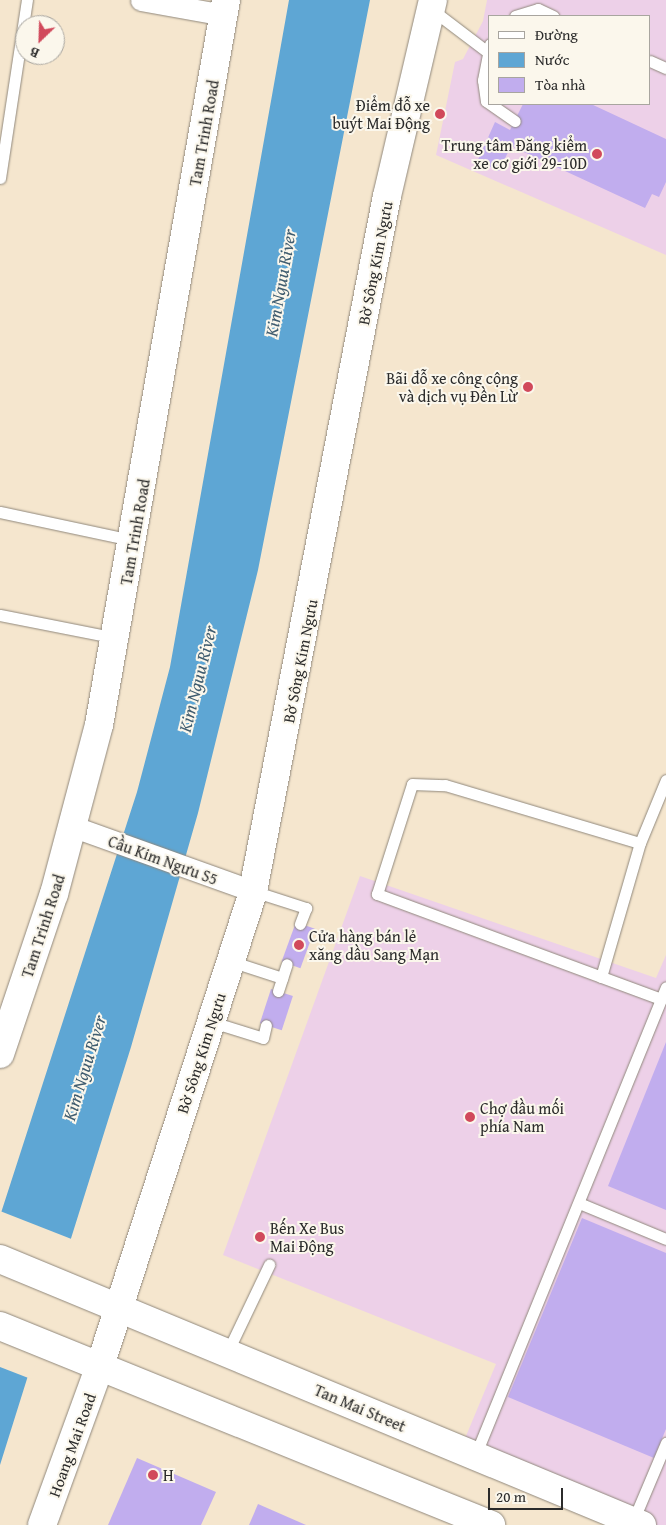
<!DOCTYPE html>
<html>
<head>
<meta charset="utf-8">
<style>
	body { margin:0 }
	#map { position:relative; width:666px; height:1525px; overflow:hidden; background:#f5e6ce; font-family:"Gentium Book Plus",serif }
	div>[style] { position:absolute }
	.built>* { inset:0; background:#edd0e8 }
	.water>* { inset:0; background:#5ea6d4 }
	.pier>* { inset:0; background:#f5e6ce }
	.building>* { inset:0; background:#c1adee; transform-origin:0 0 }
	.roads { filter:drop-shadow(0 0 1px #90887c) drop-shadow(0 0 1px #90887c) }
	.lane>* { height:11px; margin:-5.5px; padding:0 5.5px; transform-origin:5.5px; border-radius:5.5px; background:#fff }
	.street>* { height:21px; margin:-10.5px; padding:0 10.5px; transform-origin:10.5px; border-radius:10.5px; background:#fff }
	.secondary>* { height:28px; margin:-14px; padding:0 14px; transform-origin:14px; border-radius:14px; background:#fff }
	.primary>* { height:28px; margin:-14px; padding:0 14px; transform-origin:14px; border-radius:14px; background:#fff }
	.dots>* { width:14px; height:14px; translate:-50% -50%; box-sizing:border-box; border:2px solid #fbf7ec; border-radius:50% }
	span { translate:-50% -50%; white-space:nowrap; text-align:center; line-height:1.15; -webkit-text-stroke:4px #fbf7ec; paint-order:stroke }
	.poi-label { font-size:16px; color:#2b2b2b }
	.right { translate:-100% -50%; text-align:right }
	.left { translate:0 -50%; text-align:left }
	.street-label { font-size:16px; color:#2b2b2b }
	.water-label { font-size:18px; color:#3f5c6f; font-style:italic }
	.legend { position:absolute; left:488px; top:15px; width:162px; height:90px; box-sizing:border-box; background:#fbf7ec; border:1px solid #a8a59f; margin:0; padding:6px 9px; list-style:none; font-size:15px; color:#2b2b2b }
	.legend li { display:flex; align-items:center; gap:10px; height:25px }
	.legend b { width:25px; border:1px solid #a8a59f }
	.north { position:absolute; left:15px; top:15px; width:50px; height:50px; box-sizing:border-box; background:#fbf7ec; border:1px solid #a8a59f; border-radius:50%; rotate:204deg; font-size:14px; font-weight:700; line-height:20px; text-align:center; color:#2b2b2b }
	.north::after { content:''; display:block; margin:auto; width:18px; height:22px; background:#d1495b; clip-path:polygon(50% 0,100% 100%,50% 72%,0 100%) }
	.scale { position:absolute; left:488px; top:1488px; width:75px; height:22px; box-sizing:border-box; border:2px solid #2b2b2b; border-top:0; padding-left:6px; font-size:15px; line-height:18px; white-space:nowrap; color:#2b2b2b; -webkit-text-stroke:4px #fbf7ec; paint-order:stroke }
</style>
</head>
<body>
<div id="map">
	<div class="built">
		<i style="clip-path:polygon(evenodd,487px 0,666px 0,666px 255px,436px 155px,455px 62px,463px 59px,483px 21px,487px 0,490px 16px,650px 16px,650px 104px,490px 104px,490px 16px)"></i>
		<i style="clip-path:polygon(360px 876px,656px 978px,666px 955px,666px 1525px,648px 1525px,461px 1448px,496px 1364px,223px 1255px)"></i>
	</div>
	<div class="water">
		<i style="clip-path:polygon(289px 0,370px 0,258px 570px,198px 813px,131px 1047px,0 1465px,0 1216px,137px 792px,170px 667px)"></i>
	</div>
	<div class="pier">
		<i style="clip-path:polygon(0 1211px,74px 1240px,31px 1379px,0 1367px)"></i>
	</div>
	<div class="building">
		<i style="clip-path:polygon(523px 104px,591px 104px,666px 139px,666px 182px,659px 197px,652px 194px,645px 208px,511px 146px,499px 171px,477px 162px,495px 122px,510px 130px)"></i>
		<i style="left:296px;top:922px;width:20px;height:42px;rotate:20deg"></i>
		<i style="left:271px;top:989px;width:23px;height:36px;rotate:18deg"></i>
		<i style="clip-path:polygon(666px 1042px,666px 1210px,608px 1186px)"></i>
		<i style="clip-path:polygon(582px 1218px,666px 1253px,666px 1429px,654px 1458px,508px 1397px)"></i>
		<i style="clip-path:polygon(137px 1458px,216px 1492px,201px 1525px,108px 1525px)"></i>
		<i style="clip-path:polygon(258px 1504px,306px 1525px,249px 1525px)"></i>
	</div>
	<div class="roads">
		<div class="lane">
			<i style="left:431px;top:9px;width:68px;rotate:37.2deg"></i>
			<i style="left:515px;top:16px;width:24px;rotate:-17deg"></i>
			<i style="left:538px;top:9px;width:17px;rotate:25deg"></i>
			<i style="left:490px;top:44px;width:37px;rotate:101deg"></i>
			<i style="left:483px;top:80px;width:21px;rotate:82deg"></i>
			<i style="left:486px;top:101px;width:35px;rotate:35deg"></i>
			<i style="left:650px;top:61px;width:17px;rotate:24deg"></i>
			<i style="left:0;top:178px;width:180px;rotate:-81.4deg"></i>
			<i style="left:0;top:512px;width:135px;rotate:12deg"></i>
			<i style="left:0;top:615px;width:118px;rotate:11.2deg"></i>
			<i style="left:253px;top:891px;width:56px;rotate:17.8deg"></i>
			<i style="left:306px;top:908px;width:17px;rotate:111deg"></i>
			<i style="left:230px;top:961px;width:55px;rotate:18.1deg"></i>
			<i style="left:601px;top:977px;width:140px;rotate:-73.8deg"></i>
			<i style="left:278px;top:991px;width:28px;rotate:-72deg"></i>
			<i style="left:661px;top:999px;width:303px;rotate:-159.7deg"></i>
			<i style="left:377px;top:894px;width:115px;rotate:-72.3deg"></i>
			<i style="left:412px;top:784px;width:33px;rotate:2deg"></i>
			<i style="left:445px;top:785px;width:203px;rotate:16.6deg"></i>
			<i style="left:640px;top:843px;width:68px;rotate:-67.6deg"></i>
			<i style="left:212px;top:1022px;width:53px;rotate:17.4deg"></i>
			<i style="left:263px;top:1038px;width:13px;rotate:-77deg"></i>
			<i style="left:579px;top:1203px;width:94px;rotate:22.5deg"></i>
			<i style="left:227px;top:1353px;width:98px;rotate:-64.5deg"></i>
			<i style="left:475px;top:1456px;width:506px;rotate:-67.84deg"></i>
			<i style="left:633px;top:1521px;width:85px;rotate:-67.1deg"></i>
		</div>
		<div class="street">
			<i style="left:141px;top:0;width:84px;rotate:10.2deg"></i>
			<i style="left:74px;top:827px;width:190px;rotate:19.7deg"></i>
		</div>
		<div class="secondary">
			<i style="left:0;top:1054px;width:169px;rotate:-71.4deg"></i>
			<i style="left:54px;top:894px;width:175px;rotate:-75.1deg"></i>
			<i style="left:99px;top:725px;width:736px;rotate:-80.06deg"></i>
			<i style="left:42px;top:1525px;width:169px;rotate:-70deg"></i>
			<i style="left:100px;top:1366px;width:499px;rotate:-72.1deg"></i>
			<i style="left:253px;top:891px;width:708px;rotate:-79.09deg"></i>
			<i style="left:387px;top:196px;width:201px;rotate:-76.8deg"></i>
		</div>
		<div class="primary">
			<i style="left:0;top:1259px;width:695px;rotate:22.51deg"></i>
			<i style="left:0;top:1326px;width:530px;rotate:22.06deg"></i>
		</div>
	</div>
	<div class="dots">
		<i style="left:440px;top:114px;background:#d1495b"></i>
		<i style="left:597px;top:154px;background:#d1495b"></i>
		<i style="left:528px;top:387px;background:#d1495b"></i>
		<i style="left:299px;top:945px;background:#d1495b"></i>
		<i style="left:470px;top:1117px;background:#d1495b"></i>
		<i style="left:260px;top:1237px;background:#d1495b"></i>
		<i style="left:153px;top:1475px;background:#d1495b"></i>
	</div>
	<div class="poi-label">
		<span class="right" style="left:430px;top:114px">Điểm đỗ xe<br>buýt Mai Động</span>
		<span class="right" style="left:587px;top:154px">Trung tâm Đăng kiểm<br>xe cơ giới 29-10D</span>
		<span class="right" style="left:518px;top:387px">Bãi đỗ xe công cộng<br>và dịch vụ Đền Lừ</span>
		<span class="left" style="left:309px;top:945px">Cửa hàng bán lẻ<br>xăng dầu Sang Mạn</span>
		<span class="left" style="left:480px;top:1117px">Chợ đầu mối<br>phía Nam</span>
		<span class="left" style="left:270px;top:1237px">Bến Xe Bus<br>Mai Động</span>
		<span class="left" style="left:163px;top:1475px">H</span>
	</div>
	<div class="street-label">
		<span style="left:204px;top:133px;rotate:-80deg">Tam Trinh Road</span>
		<span style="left:375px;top:263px;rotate:-79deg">Bờ Sông Kim Ngưu</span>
		<span style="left:135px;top:532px;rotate:-80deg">Tam Trinh Road</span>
		<span style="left:300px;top:661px;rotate:-79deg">Bờ Sông Kim Ngưu</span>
		<span style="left:163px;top:860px;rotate:20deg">Cầu Kim Ngưu S5</span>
		<span style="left:43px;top:926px;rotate:-72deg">Tam Trinh Road</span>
		<span style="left:201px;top:1053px;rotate:-72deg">Bờ Sông Kim Ngưu</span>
		<span style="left:360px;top:1408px;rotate:23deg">Tan Mai Street</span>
		<span style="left:72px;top:1445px;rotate:-70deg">Hoang Mai Road</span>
	</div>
	<div class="water-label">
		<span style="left:281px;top:283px;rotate:-80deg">Kim Nguu River</span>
		<span style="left:198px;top:679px;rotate:-76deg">Kim Nguu River</span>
		<span style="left:85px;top:1068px;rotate:-73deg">Kim Nguu River</span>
	</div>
	<ul class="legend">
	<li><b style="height:6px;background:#fff"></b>Đường</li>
	<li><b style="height:14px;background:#5ea6d4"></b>Nước</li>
	<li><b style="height:14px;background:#c1adee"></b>Tòa nhà</li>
	</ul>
	<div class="north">B</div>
	<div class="scale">20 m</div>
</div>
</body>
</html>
